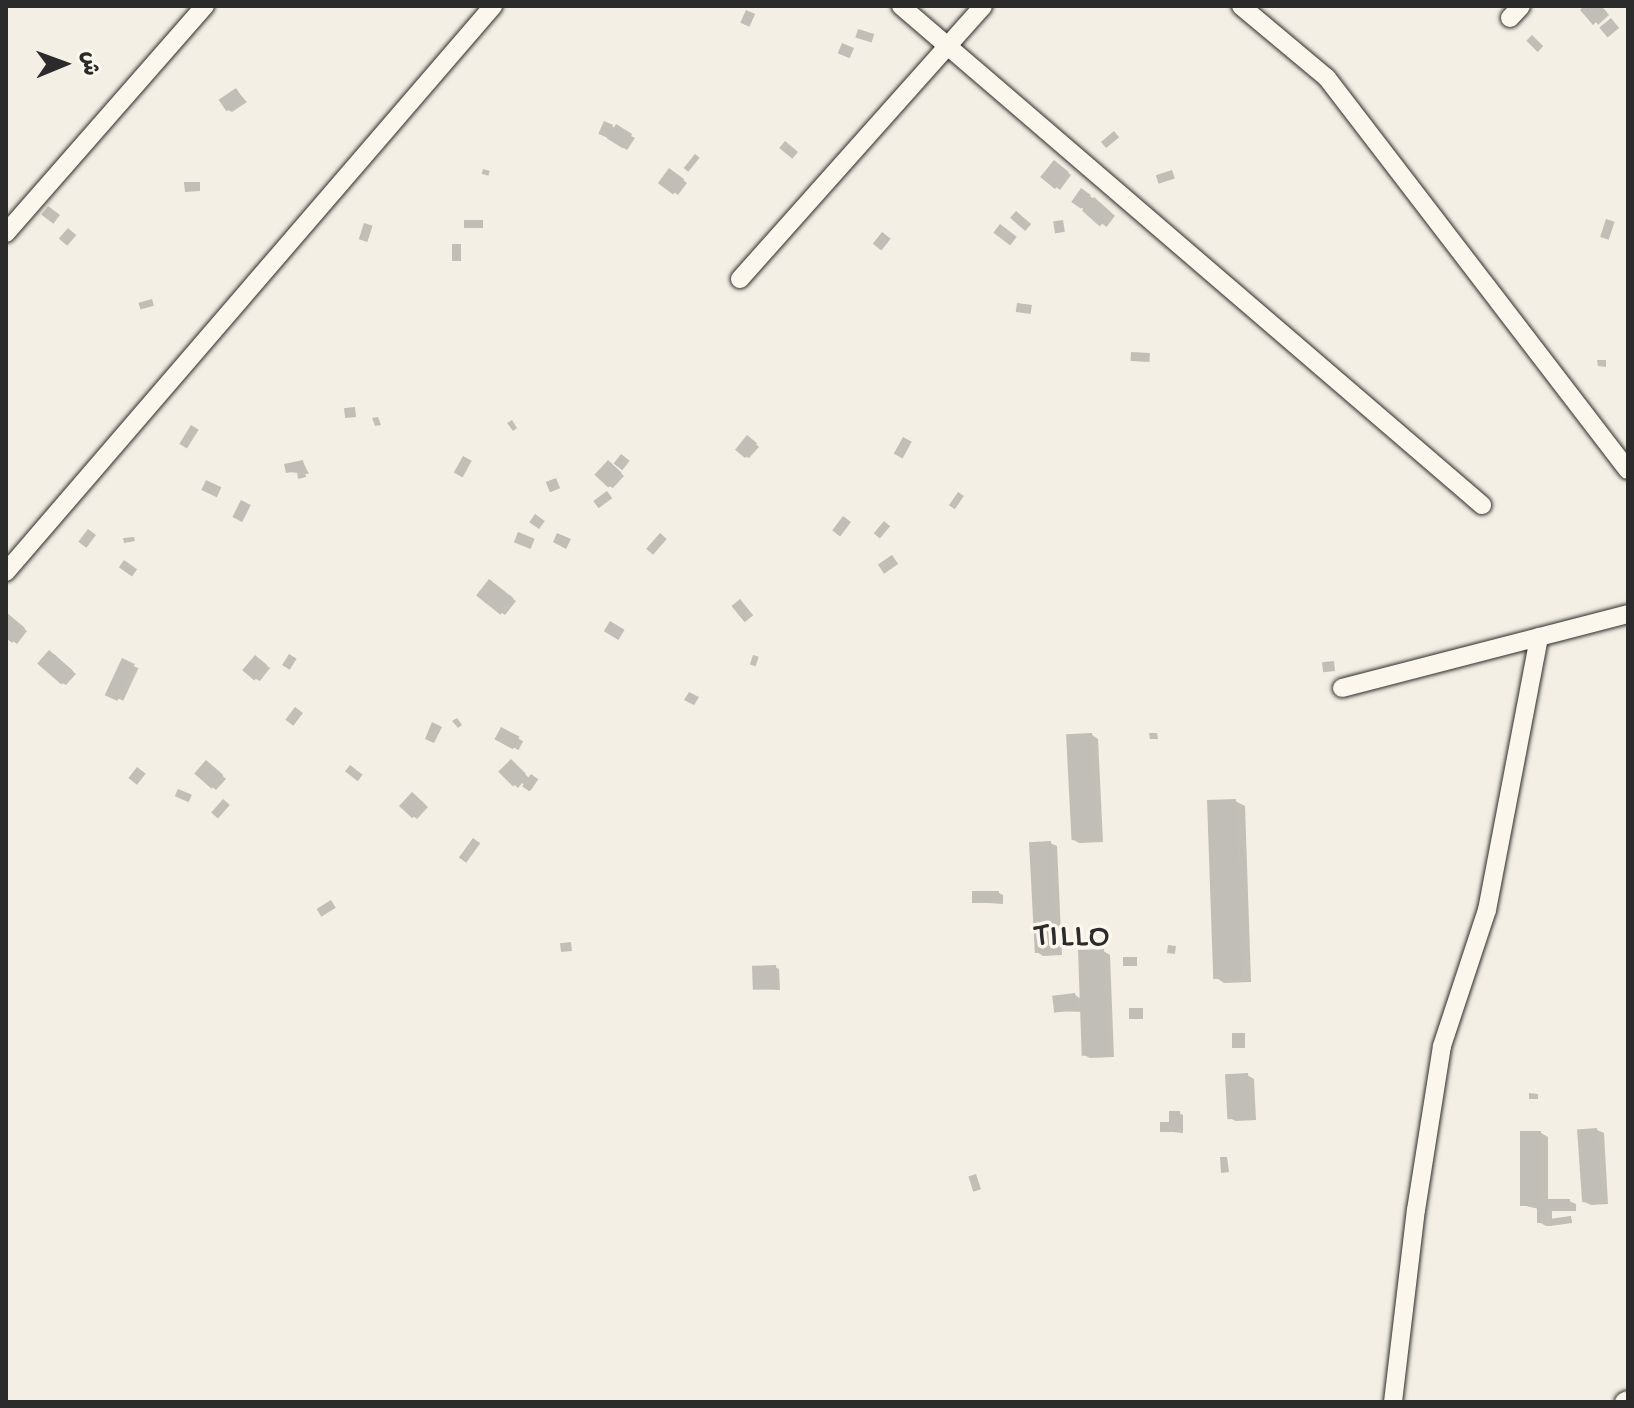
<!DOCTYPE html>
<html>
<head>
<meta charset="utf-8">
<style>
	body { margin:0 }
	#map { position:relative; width:1634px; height:1408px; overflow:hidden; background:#f3efe4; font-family:"Gochi Hand","Playpen Sans Arabic",sans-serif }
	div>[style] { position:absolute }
	.shadow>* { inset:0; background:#0003; transform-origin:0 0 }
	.building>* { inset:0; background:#c0beb6; transform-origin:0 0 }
	.roads { filter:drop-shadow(0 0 2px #2b2b2b) drop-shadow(0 0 2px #2b2b2b) }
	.minor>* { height:18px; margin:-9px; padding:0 9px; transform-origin:9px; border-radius:9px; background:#fbf7ec }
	span { translate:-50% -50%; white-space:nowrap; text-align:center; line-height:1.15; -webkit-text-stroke:7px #fbf7ec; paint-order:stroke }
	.quarter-label { font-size:34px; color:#2b2b2b; letter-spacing:2px }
	.frame { position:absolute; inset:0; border:8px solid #2b2b2b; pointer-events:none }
	.north { position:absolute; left:24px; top:24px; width:80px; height:80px; -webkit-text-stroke:6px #fbf7ec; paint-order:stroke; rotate:89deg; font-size:22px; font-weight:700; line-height:32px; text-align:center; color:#2b2b2b }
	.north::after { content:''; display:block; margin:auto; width:28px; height:36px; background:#2b2b2b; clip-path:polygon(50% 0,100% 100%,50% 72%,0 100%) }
</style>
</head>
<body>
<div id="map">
	<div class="shadow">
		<i style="clip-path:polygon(1587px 6px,1601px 6px,1609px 15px,1598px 25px)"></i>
		<i style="clip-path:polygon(236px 90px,247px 102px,232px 112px,228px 110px)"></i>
		<i style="clip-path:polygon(605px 123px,635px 138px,627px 150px,600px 133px)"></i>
		<i style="clip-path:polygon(1058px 165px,1071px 175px,1060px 190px,1044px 178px)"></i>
		<i style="left:483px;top:169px;width:7px;height:5px;rotate:16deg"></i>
		<i style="clip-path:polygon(674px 173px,687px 183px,678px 195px,661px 183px)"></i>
		<i style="left:1082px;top:190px;width:42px;height:14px;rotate:38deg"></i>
		<i style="clip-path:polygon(1597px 360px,1606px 360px,1606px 367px,1598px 366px)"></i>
		<i style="clip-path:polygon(378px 417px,381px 425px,375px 426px,372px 418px)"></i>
		<i style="clip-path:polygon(512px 420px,517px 428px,513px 431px,507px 423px)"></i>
		<i style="clip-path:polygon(751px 440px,759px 447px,749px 458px,745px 456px)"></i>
		<i style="clip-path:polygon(303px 462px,309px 474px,288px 472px)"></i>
		<i style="clip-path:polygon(612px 465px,624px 476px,613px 488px,609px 486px)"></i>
		<i style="clip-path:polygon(134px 537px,135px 541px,124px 543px,123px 538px)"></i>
		<i style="clip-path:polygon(493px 584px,516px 601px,505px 615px,478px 596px)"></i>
		<i style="clip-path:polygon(6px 613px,27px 631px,17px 644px,6px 636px)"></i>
		<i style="clip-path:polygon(54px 654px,76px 674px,66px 685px,62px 683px)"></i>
		<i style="left:753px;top:655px;width:6px;height:10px;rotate:18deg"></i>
		<i style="clip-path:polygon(259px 660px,270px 668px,260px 681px,256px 679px)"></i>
		<i style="left:123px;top:661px;width:17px;height:36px;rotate:25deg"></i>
		<i style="clip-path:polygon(457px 718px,462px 725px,458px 728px,452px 721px)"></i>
		<i style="left:502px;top:730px;width:24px;height:10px;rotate:28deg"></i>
		<i style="clip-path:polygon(1149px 733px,1157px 733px,1158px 739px,1150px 739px)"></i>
		<i style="clip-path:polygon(1092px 735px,1098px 739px,1103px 842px,1079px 843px,1072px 839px)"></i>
		<i style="clip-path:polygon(515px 764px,530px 779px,537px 781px,531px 790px,522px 783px,518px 788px,501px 772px)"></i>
		<i style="clip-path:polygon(210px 765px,226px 779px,216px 790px,197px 774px)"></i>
		<i style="clip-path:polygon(416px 796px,428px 807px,417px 819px,413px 816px)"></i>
		<i style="clip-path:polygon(1235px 801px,1245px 806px,1251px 982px,1224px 983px,1215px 977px)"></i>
		<i style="clip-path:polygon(1050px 843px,1057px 846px,1062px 955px,1043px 956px,1037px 952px)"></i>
		<i style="clip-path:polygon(999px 893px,1003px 895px,1003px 904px,974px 902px)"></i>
		<i style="left:1168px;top:945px;width:8px;height:8px;rotate:7deg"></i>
		<i style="clip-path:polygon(1103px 951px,1110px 955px,1114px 1057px,1090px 1058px,1084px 1055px,1082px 1012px,1055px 1011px,1075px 995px,1081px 999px)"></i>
		<i style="clip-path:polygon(775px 967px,779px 969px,780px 990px,755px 989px)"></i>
		<i style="clip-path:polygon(1247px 1075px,1254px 1079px,1256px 1120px,1236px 1121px,1229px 1118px)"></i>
		<i style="clip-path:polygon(1529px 1093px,1538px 1094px,1538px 1099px,1529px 1099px)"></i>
		<i style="clip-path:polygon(1179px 1113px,1183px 1115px,1183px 1133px,1162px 1131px)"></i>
		<i style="clip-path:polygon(1597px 1130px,1604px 1133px,1608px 1204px,1591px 1205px,1584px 1202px)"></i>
		<i style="clip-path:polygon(1541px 1133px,1548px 1137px,1548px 1201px,1569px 1201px,1576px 1204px,1576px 1211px,1552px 1211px,1552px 1219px,1571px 1218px,1572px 1223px,1552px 1222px,1552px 1226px,1546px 1226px,1539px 1222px,1539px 1209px,1522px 1205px)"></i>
	</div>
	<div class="building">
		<i style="clip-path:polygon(1584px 6px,1601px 6px,1607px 12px,1593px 25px,1580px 10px)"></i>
		<i style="left:746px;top:10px;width:10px;height:14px;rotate:24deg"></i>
		<i style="left:1611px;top:18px;width:13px;height:15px;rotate:51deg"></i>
		<i style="left:858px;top:29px;width:17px;height:9px;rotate:17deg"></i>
		<i style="left:1532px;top:35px;width:16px;height:8px;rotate:45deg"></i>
		<i style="left:842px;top:43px;width:13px;height:11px;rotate:23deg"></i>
		<i style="left:236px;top:88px;width:14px;height:21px;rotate:56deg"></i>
		<i style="left:604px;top:121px;width:10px;height:14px;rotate:24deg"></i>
		<i style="left:616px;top:124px;width:19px;height:17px;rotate:32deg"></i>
		<i style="left:1114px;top:131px;width:8px;height:17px;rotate:50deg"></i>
		<i style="left:785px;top:141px;width:17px;height:9px;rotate:40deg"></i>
		<i style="left:695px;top:154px;width:6px;height:18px;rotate:39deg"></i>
		<i style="left:1054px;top:160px;width:19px;height:22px;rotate:39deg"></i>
		<i style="left:669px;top:168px;width:19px;height:19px;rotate:36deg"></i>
		<i style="left:1172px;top:170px;width:9px;height:17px;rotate:72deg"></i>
		<i style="clip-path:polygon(184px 182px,200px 182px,200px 191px,185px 192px)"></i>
		<i style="left:1081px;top:188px;width:12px;height:17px;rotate:35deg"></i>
		<i style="left:1094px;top:197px;width:24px;height:18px;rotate:42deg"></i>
		<i style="left:48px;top:206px;width:15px;height:11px;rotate:37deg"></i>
		<i style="left:1016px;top:211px;width:20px;height:9px;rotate:41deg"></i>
		<i style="left:1606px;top:219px;width:9px;height:19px;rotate:18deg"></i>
		<i style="left:483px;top:220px;width:8px;height:19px;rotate:90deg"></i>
		<i style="left:1063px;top:220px;width:12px;height:10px;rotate:81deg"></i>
		<i style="left:364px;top:223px;width:9px;height:17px;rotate:18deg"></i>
		<i style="left:1000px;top:224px;width:21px;height:11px;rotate:37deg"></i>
		<i style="left:68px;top:228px;width:11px;height:14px;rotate:41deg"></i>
		<i style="left:882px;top:232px;width:11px;height:15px;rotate:38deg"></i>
		<i style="left:452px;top:244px;width:9px;height:17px"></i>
		<i style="left:152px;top:299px;width:7px;height:14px;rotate:74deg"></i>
		<i style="left:1017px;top:303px;width:15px;height:9px;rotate:8deg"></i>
		<i style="left:1131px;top:352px;width:19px;height:9px;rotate:3deg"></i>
		<i style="left:355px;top:407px;width:10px;height:11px;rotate:84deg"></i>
		<i style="left:191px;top:425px;width:9px;height:22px;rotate:32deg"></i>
		<i style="left:747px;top:435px;width:13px;height:19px;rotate:39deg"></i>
		<i style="left:903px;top:437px;width:10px;height:19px;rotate:29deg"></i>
		<i style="left:621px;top:454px;width:11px;height:12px;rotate:38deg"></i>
		<i style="left:463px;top:456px;width:10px;height:19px;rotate:29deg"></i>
		<i style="clip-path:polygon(303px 460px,306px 477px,298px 479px,297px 471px,286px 473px,284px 464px)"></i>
		<i style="left:608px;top:460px;width:19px;height:20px;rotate:43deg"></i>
		<i style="left:556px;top:478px;width:11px;height:11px;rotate:68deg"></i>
		<i style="left:206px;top:480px;width:17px;height:11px;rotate:25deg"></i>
		<i style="left:607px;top:491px;width:9px;height:17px;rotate:54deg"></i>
		<i style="left:958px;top:492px;width:7px;height:16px;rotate:34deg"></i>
		<i style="left:241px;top:500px;width:11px;height:19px;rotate:27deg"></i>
		<i style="left:535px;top:514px;width:12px;height:10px;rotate:35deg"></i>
		<i style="left:843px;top:516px;width:10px;height:18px;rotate:37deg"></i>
		<i style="left:884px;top:521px;width:8px;height:16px;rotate:40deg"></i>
		<i style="left:88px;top:529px;width:10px;height:16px;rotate:37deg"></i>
		<i style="left:518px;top:532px;width:18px;height:11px;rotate:22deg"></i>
		<i style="clip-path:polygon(557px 533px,571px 539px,566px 549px,553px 542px)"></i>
		<i style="left:660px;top:533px;width:9px;height:21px;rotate:41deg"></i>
		<i style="left:892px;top:555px;width:11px;height:17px;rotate:56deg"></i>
		<i style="left:124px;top:560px;width:16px;height:9px;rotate:35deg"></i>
		<i style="left:489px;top:579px;width:31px;height:21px;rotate:38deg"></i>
		<i style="left:740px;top:599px;width:21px;height:11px;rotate:51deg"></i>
		<i style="clip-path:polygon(6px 612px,25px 628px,12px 643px,6px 638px)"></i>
		<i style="left:610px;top:621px;width:17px;height:12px;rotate:31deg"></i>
		<i style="left:49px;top:650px;width:32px;height:18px;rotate:41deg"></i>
		<i style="left:289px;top:654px;width:9px;height:13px;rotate:32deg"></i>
		<i style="left:255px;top:655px;width:16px;height:20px;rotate:40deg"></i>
		<i style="left:122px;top:658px;width:14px;height:41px;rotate:25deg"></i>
		<i style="left:1334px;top:661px;width:10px;height:12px;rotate:84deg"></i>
		<i style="clip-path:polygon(689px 692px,699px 697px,694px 705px,684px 700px)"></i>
		<i style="left:295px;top:707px;width:10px;height:16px;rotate:37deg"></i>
		<i style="clip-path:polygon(432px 722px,442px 727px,434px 743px,425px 739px)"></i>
		<i style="left:501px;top:727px;width:21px;height:14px;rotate:28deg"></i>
		<i style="left:1092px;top:733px;width:106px;height:26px;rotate:87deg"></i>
		<i style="left:511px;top:759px;width:21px;height:18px;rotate:45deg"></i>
		<i style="left:206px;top:760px;width:23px;height:18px;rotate:41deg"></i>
		<i style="left:350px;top:765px;width:16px;height:8px;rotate:38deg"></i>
		<i style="left:137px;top:767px;width:11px;height:14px;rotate:38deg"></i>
		<i style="left:531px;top:774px;width:9px;height:15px;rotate:36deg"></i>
		<i style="left:178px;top:789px;width:15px;height:8px;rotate:23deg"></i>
		<i style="left:412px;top:792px;width:18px;height:19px;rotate:43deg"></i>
		<i style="left:223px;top:799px;width:9px;height:18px;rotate:41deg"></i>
		<i style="left:1236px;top:799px;width:179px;height:29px;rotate:88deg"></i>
		<i style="left:473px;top:838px;width:9px;height:24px;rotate:36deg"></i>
		<i style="left:1051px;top:841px;width:111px;height:22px;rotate:87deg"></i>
		<i style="left:972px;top:891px;width:27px;height:12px"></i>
		<i style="left:331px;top:900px;width:9px;height:17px;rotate:58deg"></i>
		<i style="left:571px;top:942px;width:9px;height:11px;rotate:84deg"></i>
		<i style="left:1104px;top:949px;width:106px;height:26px;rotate:88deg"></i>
		<i style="left:1123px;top:957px;width:14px;height:9px"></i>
		<i style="left:776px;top:965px;width:24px;height:24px;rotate:88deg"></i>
		<i style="left:1075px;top:993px;width:17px;height:23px;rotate:83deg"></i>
		<i style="left:1129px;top:1008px;width:14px;height:11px"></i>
		<i style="left:1232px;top:1033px;width:13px;height:15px"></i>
		<i style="left:1248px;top:1073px;width:45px;height:23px;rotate:87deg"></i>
		<i style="clip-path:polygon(1169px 1111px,1180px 1111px,1180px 1132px,1160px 1132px,1160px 1122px,1169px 1122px)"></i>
		<i style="left:1597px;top:1128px;width:73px;height:20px;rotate:86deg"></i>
		<i style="clip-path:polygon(1520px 1131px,1541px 1131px,1541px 1199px,1570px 1199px,1570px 1208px,1546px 1208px,1546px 1223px,1537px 1223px,1537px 1206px,1520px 1206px)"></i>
		<i style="clip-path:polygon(1220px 1157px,1227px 1157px,1229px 1172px,1221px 1173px)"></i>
		<i style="left:976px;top:1174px;width:16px;height:8px;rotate:72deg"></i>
		<i style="left:1571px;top:1216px;width:7px;height:20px;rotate:82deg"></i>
	</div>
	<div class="roads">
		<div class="minor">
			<i style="left:901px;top:6px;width:766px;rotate:40.66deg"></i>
			<i style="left:1241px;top:6px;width:112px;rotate:39.9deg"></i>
			<i style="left:1327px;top:78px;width:494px;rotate:52.5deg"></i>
			<i style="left:1510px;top:18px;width:16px;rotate:-47deg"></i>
			<i style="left:6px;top:233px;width:302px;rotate:-48.8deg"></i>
			<i style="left:740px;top:279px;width:365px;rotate:-48.3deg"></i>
			<i style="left:6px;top:572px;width:747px;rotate:-49.29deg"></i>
			<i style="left:1342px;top:688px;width:295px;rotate:-14.5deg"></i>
			<i style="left:1393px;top:1402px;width:193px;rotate:-83.2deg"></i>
			<i style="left:1416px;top:1210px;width:166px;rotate:-81deg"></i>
			<i style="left:1442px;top:1046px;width:143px;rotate:-71.7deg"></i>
			<i style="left:1487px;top:910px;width:278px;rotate:-79.2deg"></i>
			<i style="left:1624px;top:1402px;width:4px;rotate:-27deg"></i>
		</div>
	</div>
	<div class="quarter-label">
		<span style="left:1073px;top:939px">TILLO</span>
	</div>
	<div class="frame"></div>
	<div class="north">ش</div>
</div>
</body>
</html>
